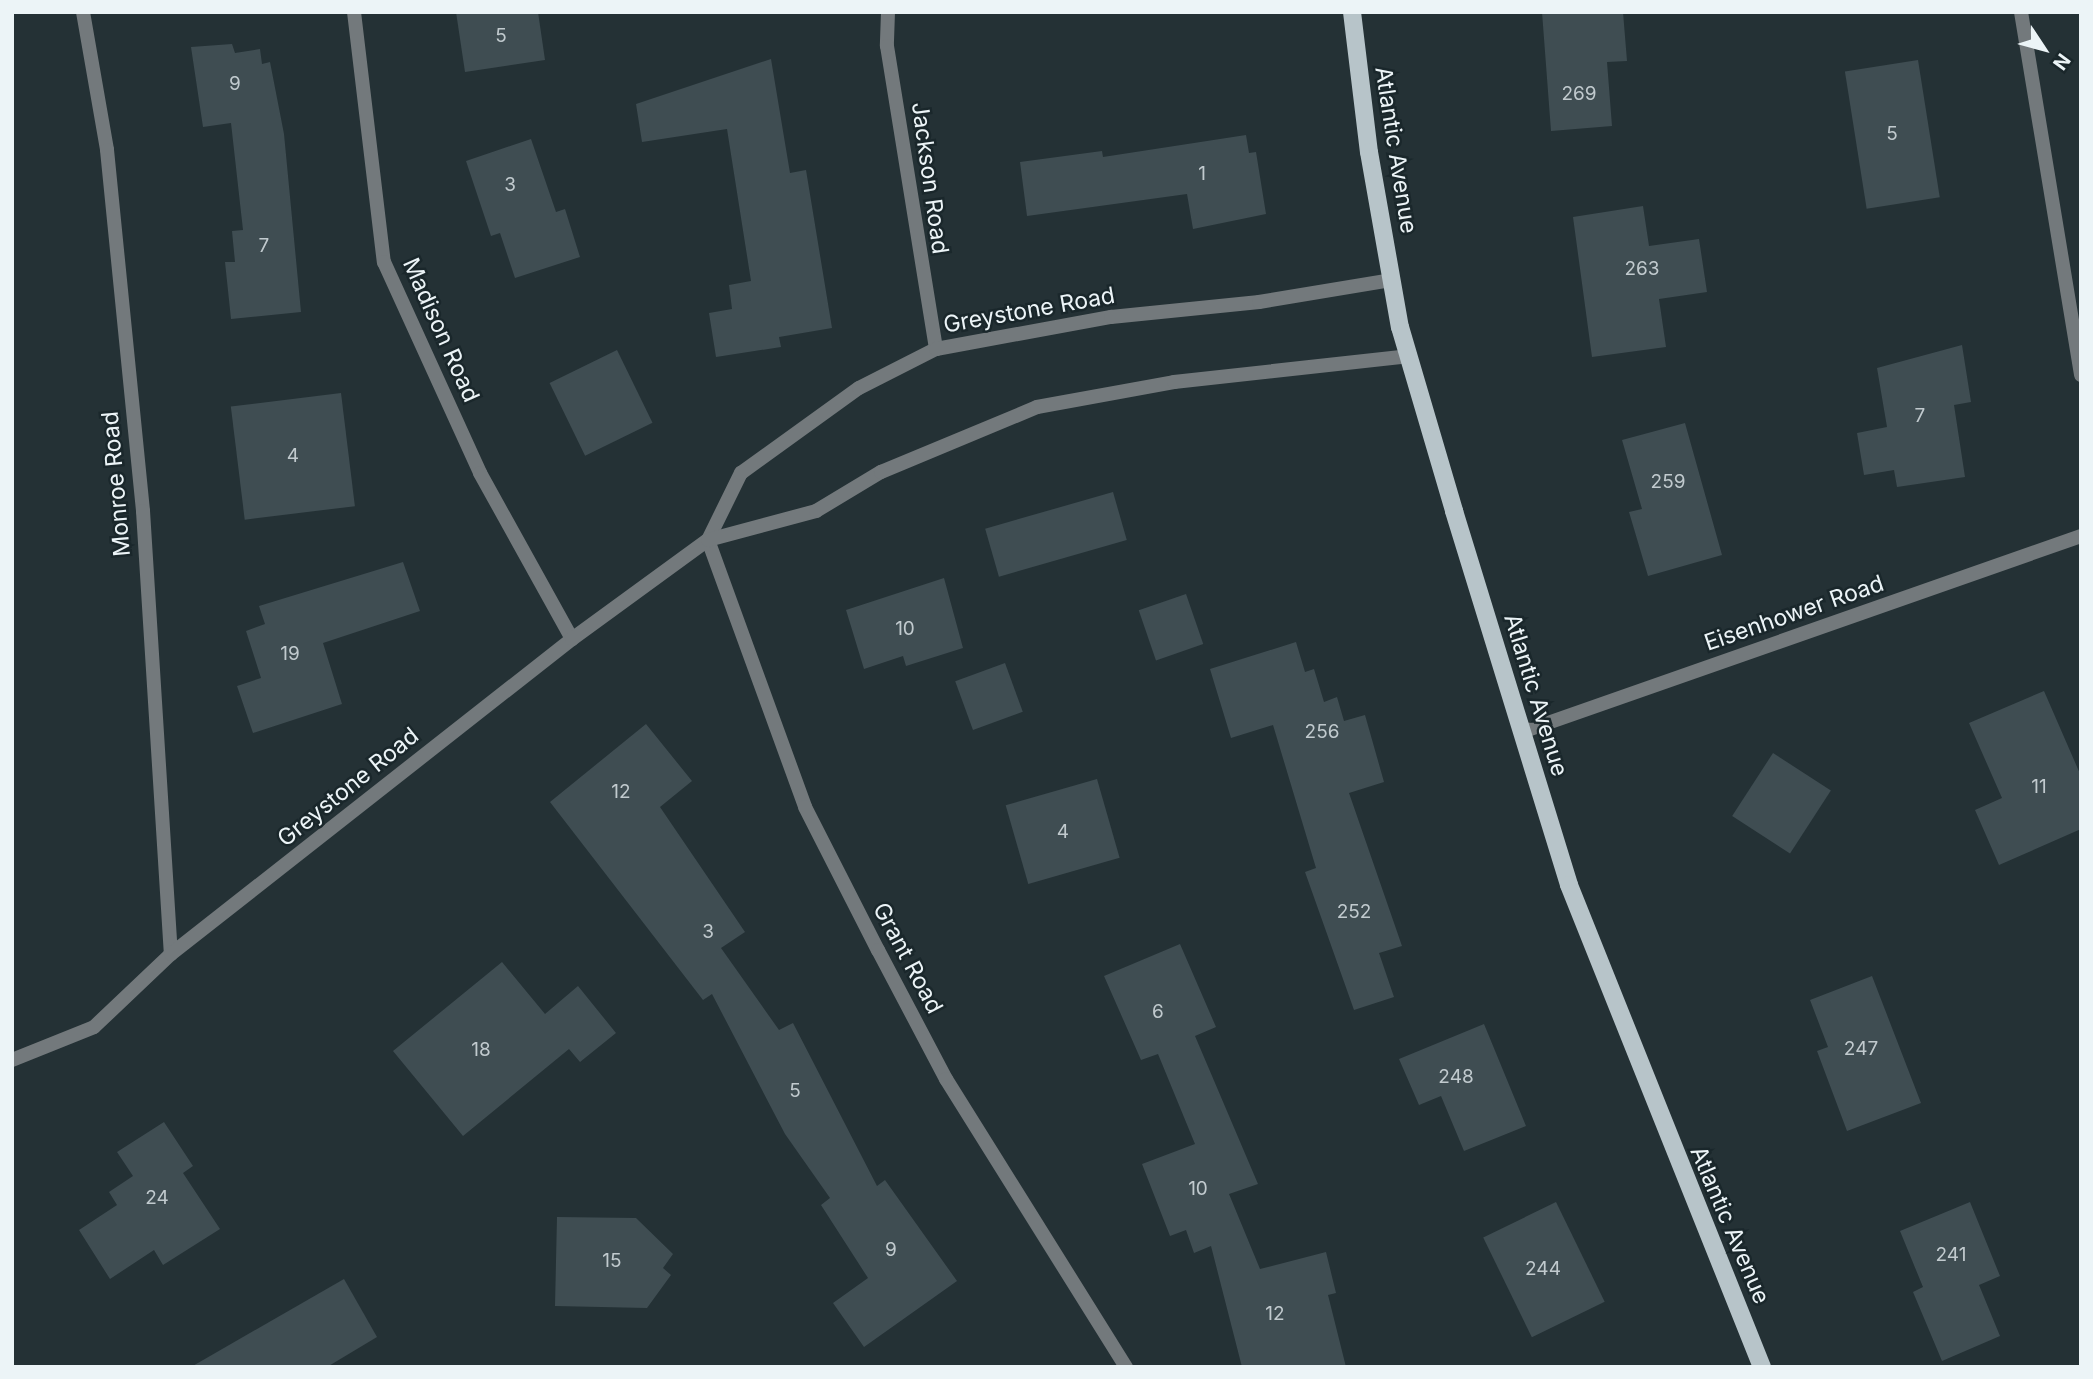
<!DOCTYPE html>
<html>
<head>
<meta charset="utf-8">
<style>
	body { margin:0 }
	#map { position:relative; width:2093px; height:1379px; overflow:hidden; background:#243135; font-family:Inter,sans-serif }
	div>[style] { position:absolute }
	.building>* { inset:0; background:#3f4d52; transform-origin:0 0 }
	.street>* { height:14px; margin:-7px; padding:0 7px; transform-origin:7px; border-radius:7px; background:#73797c }
	.primary>* { height:18px; margin:-9px; padding:0 9px; transform-origin:9px; border-radius:9px; background:#b7c4c9 }
	span { translate:-50% -50%; white-space:nowrap; text-align:center; line-height:1.15; -webkit-text-stroke:5px #1a272b; paint-order:stroke }
	.number-label { font-size:19px; color:#c1cace }
	.number-label span { -webkit-text-stroke-width:0 }
	.street-label { font-size:23px; color:#ecf4f7 }
	.frame { position:absolute; inset:0; border:14px solid #ecf4f7; pointer-events:none }
	.north { position:absolute; left:2009px; top:14px; width:70px; height:70px; -webkit-text-stroke:5px #1a272b; paint-order:stroke; rotate:126deg; font-size:19px; font-weight:700; line-height:28px; text-align:center; color:#ecf4f7 }
	.north::after { content:''; display:block; margin:auto; width:24px; height:32px; background:#ecf4f7; clip-path:polygon(50% 0,100% 100%,50% 72%,0 100%) }
</style>
</head>
<body>
<div id="map">
	<div class="building">
		<i style="clip-path:polygon(456px 12px,538px 12px,545px 60px,465px 72px)"></i>
		<i style="clip-path:polygon(1542px 12px,1623px 12px,1627px 61px,1607px 62px,1612px 126px,1551px 131px)"></i>
		<i style="clip-path:polygon(232px 44px,235px 53px,260px 49px,262px 64px,270px 62px,284px 134px,301px 312px,231px 319px,225px 262px,235px 262px,232px 231px,243px 230px,231px 123px,203px 127px,191px 47px)"></i>
		<i style="clip-path:polygon(771px 59px,790px 173px,806px 170px,832px 328px,779px 337px,781px 347px,716px 357px,709px 313px,732px 309px,729px 285px,751px 281px,727px 129px,642px 142px,636px 104px)"></i>
		<i style="left:1918px;top:60px;width:139px;height:74px;rotate:81deg"></i>
		<i style="clip-path:polygon(1246px 135px,1249px 153px,1256px 152px,1266px 214px,1193px 229px,1187px 194px,1027px 216px,1020px 162px,1102px 151px,1103px 157px)"></i>
		<i style="clip-path:polygon(531px 139px,556px 212px,565px 209px,580px 257px,515px 278px,500px 233px,491px 236px,466px 161px)"></i>
		<i style="clip-path:polygon(1643px 206px,1649px 246px,1699px 239px,1707px 292px,1659px 299px,1666px 347px,1592px 357px,1573px 217px)"></i>
		<i style="clip-path:polygon(1962px 345px,1971px 402px,1954px 405px,1965px 477px,1897px 487px,1894px 470px,1864px 475px,1857px 433px,1887px 427px,1877px 368px)"></i>
		<i style="left:617px;top:350px;width:81px;height:75px;rotate:64deg"></i>
		<i style="left:341px;top:393px;width:114px;height:111px;rotate:83deg"></i>
		<i style="clip-path:polygon(1685px 423px,1722px 555px,1648px 576px,1629px 512px,1642px 509px,1622px 440px)"></i>
		<i style="left:1113px;top:492px;width:50px;height:133px;rotate:74deg"></i>
		<i style="clip-path:polygon(403px 562px,420px 611px,323px 643px,342px 704px,253px 733px,237px 686px,261px 678px,246px 631px,265px 624px,259px 606px)"></i>
		<i style="clip-path:polygon(944px 578px,963px 648px,906px 666px,903px 656px,864px 669px,846px 610px)"></i>
		<i style="left:1186px;top:594px;width:53px;height:50px;rotate:71deg"></i>
		<i style="clip-path:polygon(1296px 642px,1305px 672px,1314px 669px,1324px 702px,1337px 697px,1344px 721px,1365px 715px,1384px 782px,1349px 793px,1402px 946px,1379px 953px,1394px 997px,1354px 1010px,1305px 872px,1316px 868px,1273px 725px,1231px 738px,1210px 669px)"></i>
		<i style="left:1005px;top:663px;width:52px;height:53px;rotate:70deg"></i>
		<i style="clip-path:polygon(2044px 691px,2081px 776px,2081px 829px,1999px 865px,1975px 810px,2002px 798px,1969px 723px)"></i>
		<i style="clip-path:polygon(646px 724px,692px 781px,660px 807px,745px 932px,721px 948px,779px 1030px,793px 1023px,877px 1186px,885px 1180px,957px 1281px,864px 1347px,833px 1303px,868px 1278px,821px 1205px,830px 1198px,785px 1134px,712px 994px,703px 1000px,550px 802px)"></i>
		<i style="left:1773px;top:753px;width:69px;height:75px;rotate:33deg"></i>
		<i style="left:1097px;top:779px;width:82px;height:95px;rotate:74deg"></i>
		<i style="clip-path:polygon(1180px 944px,1216px 1027px,1195px 1036px,1258px 1184px,1229px 1194px,1260px 1269px,1326px 1252px,1336px 1293px,1328px 1295px,1346px 1367px,1242px 1367px,1211px 1246px,1194px 1253px,1186px 1230px,1170px 1236px,1142px 1164px,1195px 1144px,1158px 1054px,1141px 1060px,1104px 976px)"></i>
		<i style="clip-path:polygon(502px 962px,545px 1014px,578px 986px,616px 1033px,580px 1062px,569px 1049px,463px 1136px,393px 1051px)"></i>
		<i style="clip-path:polygon(1872px 976px,1921px 1103px,1847px 1131px,1817px 1051px,1828px 1047px,1810px 1000px)"></i>
		<i style="clip-path:polygon(1484px 1024px,1526px 1126px,1464px 1151px,1441px 1096px,1419px 1105px,1399px 1059px)"></i>
		<i style="clip-path:polygon(164px 1122px,193px 1166px,183px 1173px,220px 1229px,163px 1265px,154px 1250px,110px 1279px,79px 1230px,117px 1205px,109px 1192px,133px 1176px,117px 1152px)"></i>
		<i style="left:1556px;top:1202px;width:111px;height:81px;rotate:64deg"></i>
		<i style="clip-path:polygon(1970px 1202px,2000px 1276px,1979px 1285px,2000px 1336px,1942px 1361px,1913px 1292px,1923px 1287px,1900px 1231px)"></i>
		<i style="clip-path:polygon(557px 1217px,636px 1218px,673px 1254px,663px 1268px,671px 1275px,647px 1308px,555px 1306px)"></i>
		<i style="clip-path:polygon(344px 1279px,377px 1337px,327px 1367px,191px 1367px)"></i>
	</div>
	<div class="street">
		<i style="left:83px;top:12px;width:140px;rotate:80.1deg"></i>
		<i style="left:107px;top:150px;width:363px;rotate:84.3deg"></i>
		<i style="left:143px;top:511px;width:444px;rotate:86.4deg"></i>
		<i style="left:354px;top:12px;width:252px;rotate:83.2deg"></i>
		<i style="left:384px;top:262px;width:232px;rotate:65.5deg"></i>
		<i style="left:480px;top:473px;width:190px;rotate:61deg"></i>
		<i style="left:888px;top:12px;width:34px;rotate:92deg"></i>
		<i style="left:887px;top:46px;width:307px;rotate:80.8deg"></i>
		<i style="left:2021px;top:12px;width:368px;rotate:80.6deg"></i>
		<i style="left:708px;top:540px;width:284px;rotate:70deg"></i>
		<i style="left:805px;top:807px;width:161px;rotate:63deg"></i>
		<i style="left:878px;top:950px;width:146px;rotate:62.2deg"></i>
		<i style="left:946px;top:1079px;width:340px;rotate:58deg"></i>
		<i style="left:708px;top:540px;width:75px;rotate:-63.8deg"></i>
		<i style="left:741px;top:473px;width:145px;rotate:-35.8deg"></i>
		<i style="left:859px;top:388px;width:86px;rotate:-26.9deg"></i>
		<i style="left:936px;top:349px;width:178px;rotate:-10.4deg"></i>
		<i style="left:1111px;top:317px;width:149px;rotate:-5.8deg"></i>
		<i style="left:1259px;top:302px;width:135px;rotate:-9.4deg"></i>
		<i style="left:1522px;top:732px;width:592px;rotate:-19.32deg"></i>
		<i style="left:12px;top:1060px;width:88px;rotate:-21.9deg"></i>
		<i style="left:94px;top:1027px;width:106px;rotate:-43.5deg"></i>
		<i style="left:171px;top:954px;width:510px;rotate:-38.15deg"></i>
		<i style="left:572px;top:639px;width:168px;rotate:-36.1deg"></i>
		<i style="left:708px;top:540px;width:112px;rotate:-15deg"></i>
		<i style="left:816px;top:511px;width:76px;rotate:-31deg"></i>
		<i style="left:881px;top:472px;width:169px;rotate:-22.6deg"></i>
		<i style="left:1037px;top:407px;width:139px;rotate:-10.3deg"></i>
		<i style="left:1174px;top:382px;width:235px;rotate:-6.3deg"></i>
	</div>
	<div class="primary">
		<i style="left:1352px;top:12px;width:141px;rotate:83.1deg"></i>
		<i style="left:1369px;top:152px;width:178px;rotate:80deg"></i>
		<i style="left:1400px;top:327px;width:192px;rotate:73.6deg"></i>
		<i style="left:1454px;top:511px;width:391px;rotate:72.9deg"></i>
		<i style="left:1569px;top:885px;width:519px;rotate:68.18deg"></i>
	</div>
	<div class="number-label">
		<span style="left:501px;top:36px">5</span>
		<span style="left:235px;top:84px">9</span>
		<span style="left:1579px;top:94px">269</span>
		<span style="left:1892px;top:134px">5</span>
		<span style="left:1202px;top:174px">1</span>
		<span style="left:510px;top:185px">3</span>
		<span style="left:264px;top:246px">7</span>
		<span style="left:1642px;top:269px">263</span>
		<span style="left:1920px;top:416px">7</span>
		<span style="left:293px;top:456px">4</span>
		<span style="left:1668px;top:482px">259</span>
		<span style="left:905px;top:629px">10</span>
		<span style="left:290px;top:654px">19</span>
		<span style="left:1322px;top:732px">256</span>
		<span style="left:2039px;top:787px">11</span>
		<span style="left:621px;top:792px">12</span>
		<span style="left:1063px;top:832px">4</span>
		<span style="left:1354px;top:912px">252</span>
		<span style="left:708px;top:932px">3</span>
		<span style="left:1158px;top:1012px">6</span>
		<span style="left:1861px;top:1049px">247</span>
		<span style="left:481px;top:1050px">18</span>
		<span style="left:1456px;top:1077px">248</span>
		<span style="left:795px;top:1091px">5</span>
		<span style="left:1198px;top:1189px">10</span>
		<span style="left:157px;top:1198px">24</span>
		<span style="left:891px;top:1250px">9</span>
		<span style="left:1951px;top:1255px">241</span>
		<span style="left:612px;top:1261px">15</span>
		<span style="left:1543px;top:1269px">244</span>
		<span style="left:1275px;top:1314px">12</span>
	</div>
	<div class="street-label">
		<span style="left:1396px;top:150px;rotate:81deg">Atlantic Avenue</span>
		<span style="left:930px;top:178px;rotate:82deg">Jackson Road</span>
		<span style="left:1029px;top:310px;rotate:-10deg">Greystone Road</span>
		<span style="left:441px;top:330px;rotate:66deg">Madison Road</span>
		<span style="left:116px;top:484px;rotate:-95deg">Monroe Road</span>
		<span style="left:1794px;top:613px;rotate:-19deg">Eisenhower Road</span>
		<span style="left:1536px;top:695px;rotate:73deg">Atlantic Avenue</span>
		<span style="left:348px;top:787px;rotate:-39deg">Greystone Road</span>
		<span style="left:908px;top:958px;rotate:62deg">Grant Road</span>
		<span style="left:1730px;top:1225px;rotate:67deg">Atlantic Avenue</span>
	</div>
	<div class="frame"></div>
	<div class="north">N</div>
</div>
</body>
</html>
